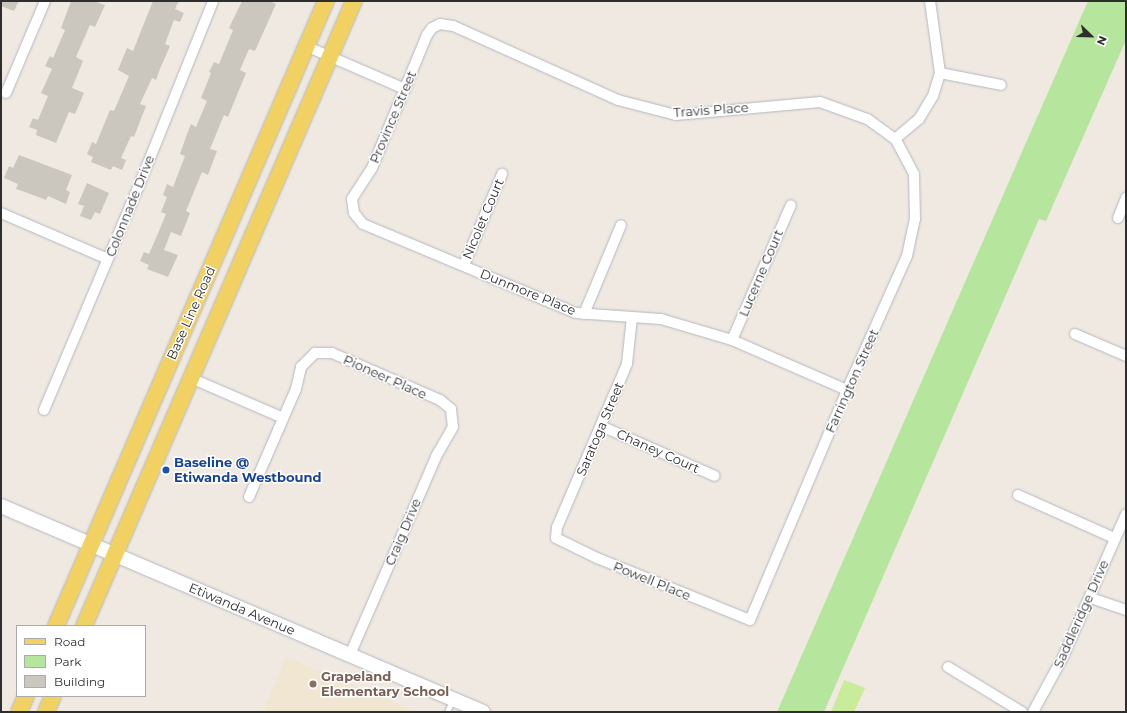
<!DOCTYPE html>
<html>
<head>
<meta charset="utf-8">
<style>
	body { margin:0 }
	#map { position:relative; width:1127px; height:713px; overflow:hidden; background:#efe9e1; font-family:Montserrat,sans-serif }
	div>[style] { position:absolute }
	.education>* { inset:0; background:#f0e6d1 }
	.green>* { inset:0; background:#b6e59e }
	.pitch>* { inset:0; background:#c9ec9a }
	.building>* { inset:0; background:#cbc7bf }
	.roads { filter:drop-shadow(0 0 1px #b4b7c1) drop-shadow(0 0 1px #b4b7c1) }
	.lane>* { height:5px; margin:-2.5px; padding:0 2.5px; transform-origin:2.5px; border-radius:2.5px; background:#fff }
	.street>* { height:10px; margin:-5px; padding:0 5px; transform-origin:5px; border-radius:5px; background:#fff }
	.secondary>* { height:14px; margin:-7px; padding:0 7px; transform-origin:7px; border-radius:7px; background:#fff }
	.primary>* { height:16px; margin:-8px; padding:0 8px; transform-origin:8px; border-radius:8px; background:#f2d163 }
	.dots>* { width:11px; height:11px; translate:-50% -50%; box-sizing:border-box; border:2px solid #fff; border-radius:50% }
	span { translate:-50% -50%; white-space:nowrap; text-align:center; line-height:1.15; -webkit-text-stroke:3px #fff; paint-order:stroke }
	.street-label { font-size:13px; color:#2e2e2e }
	.transit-label { font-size:13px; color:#164399; font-weight:700 }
	.left { translate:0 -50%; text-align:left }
	.education-label { font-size:13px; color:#785e54; font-weight:700 }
	.frame { position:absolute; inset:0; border:2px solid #2e2e2e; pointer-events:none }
	.legend { position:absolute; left:16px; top:625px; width:130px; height:72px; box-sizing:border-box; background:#fff; border:1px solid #ababab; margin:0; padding:5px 7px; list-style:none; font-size:12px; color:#2e2e2e }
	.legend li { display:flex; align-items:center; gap:8px; height:20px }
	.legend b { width:20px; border:1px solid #ababab }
	.north { position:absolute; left:1071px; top:16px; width:40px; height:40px; -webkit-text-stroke:3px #fff; paint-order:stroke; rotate:113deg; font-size:11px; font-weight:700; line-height:16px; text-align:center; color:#2e2e2e }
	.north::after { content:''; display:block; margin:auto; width:14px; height:18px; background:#2e2e2e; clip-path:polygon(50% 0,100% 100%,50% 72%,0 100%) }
</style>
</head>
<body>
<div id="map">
	<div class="education">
		<i style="clip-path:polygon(286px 657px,418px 712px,263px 712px)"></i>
	</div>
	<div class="green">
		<i style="clip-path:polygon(1088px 1px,1126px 1px,1126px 40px,1046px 221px,1039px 219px,824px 712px,777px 712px)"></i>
	</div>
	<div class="pitch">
		<i style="clip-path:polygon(844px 680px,865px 688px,854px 712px,831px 712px)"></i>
	</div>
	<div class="building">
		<i style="clip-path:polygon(1px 1px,19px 1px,14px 11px,1px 6px)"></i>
		<i style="clip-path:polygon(71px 1px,94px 1px,105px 5px,95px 27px,90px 25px,76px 57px,83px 61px,72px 88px,84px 93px,75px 114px,69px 112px,56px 143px,36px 135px,37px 130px,29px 127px,33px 118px,38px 120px,48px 96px,41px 93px,52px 69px,45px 66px,50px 56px,53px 58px,65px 30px,61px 28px)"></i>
		<i style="clip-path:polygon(153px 1px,179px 1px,175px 9px,184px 13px,180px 22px,174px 20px,165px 44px,170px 46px,160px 69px,156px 80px,152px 78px,140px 104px,146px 106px,134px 137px,131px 136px,121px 158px,126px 160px,122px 170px,113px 166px,111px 170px,91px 162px,93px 157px,87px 154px,92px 142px,96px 144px,110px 110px,114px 111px,129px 76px,118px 70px,127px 48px,133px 51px)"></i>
		<i style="clip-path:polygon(242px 1px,270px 1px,276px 4px,255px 51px,249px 49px,240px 70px,246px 73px,228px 117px,224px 115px,210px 149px,217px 151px,208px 175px,202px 172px,186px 211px,190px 213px,181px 236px,171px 232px,164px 250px,178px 255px,168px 277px,147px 269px,149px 265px,140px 261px,144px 252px,149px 254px,159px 231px,166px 214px,161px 212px,167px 197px,163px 195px,167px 184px,173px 187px,185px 156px,180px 154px,187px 134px,191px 124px,196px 127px,207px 101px,201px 98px,211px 73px,209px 72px,214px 62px,219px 64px,233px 30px,229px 28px)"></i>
		<i style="clip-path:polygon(19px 155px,72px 175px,66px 190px,70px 192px,66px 204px,48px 196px,46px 200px,25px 192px,16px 189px,18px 184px,4px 178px,9px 166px,13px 168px)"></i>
		<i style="clip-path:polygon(87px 183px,109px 193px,100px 214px,95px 212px,91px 220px,80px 216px,84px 206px,78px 204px)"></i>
	</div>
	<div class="roads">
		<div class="lane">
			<i style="left:447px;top:712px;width:13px;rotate:-67deg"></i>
		</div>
		<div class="street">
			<i style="left:308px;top:47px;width:106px;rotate:23.4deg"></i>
			<i style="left:940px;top:73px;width:62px;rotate:11.1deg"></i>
			<i style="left:6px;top:93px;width:100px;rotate:-67deg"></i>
			<i style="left:895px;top:139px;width:31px;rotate:-40deg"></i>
			<i style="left:919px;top:119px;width:27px;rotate:-59deg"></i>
			<i style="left:933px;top:96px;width:24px;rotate:-73deg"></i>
			<i style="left:940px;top:73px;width:73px;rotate:-97.9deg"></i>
			<i style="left:1px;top:213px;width:116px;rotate:23.3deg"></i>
			<i style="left:1118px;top:218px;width:22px;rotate:-68deg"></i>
			<i style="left:464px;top:265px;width:99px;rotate:-67.3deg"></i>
			<i style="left:584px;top:314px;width:96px;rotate:-67.4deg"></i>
			<i style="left:632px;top:317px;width:47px;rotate:96.1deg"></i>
			<i style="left:627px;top:364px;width:177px;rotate:113.2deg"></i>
			<i style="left:557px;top:527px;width:11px;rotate:95deg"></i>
			<i style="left:556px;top:538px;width:46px;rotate:26deg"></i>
			<i style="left:597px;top:558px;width:165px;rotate:22.1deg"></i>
			<i style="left:750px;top:620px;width:250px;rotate:-67.1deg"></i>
			<i style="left:847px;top:390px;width:147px;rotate:-65.9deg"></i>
			<i style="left:907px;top:256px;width:38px;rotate:-78deg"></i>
			<i style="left:915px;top:219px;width:45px;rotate:-91.3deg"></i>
			<i style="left:914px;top:174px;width:40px;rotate:-118deg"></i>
			<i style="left:895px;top:139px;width:34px;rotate:-144deg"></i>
			<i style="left:867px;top:119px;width:50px;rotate:-160.1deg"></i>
			<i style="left:820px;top:102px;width:145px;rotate:174.8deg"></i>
			<i style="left:676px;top:115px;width:60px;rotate:-165.5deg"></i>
			<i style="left:618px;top:100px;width:181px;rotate:-155.8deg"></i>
			<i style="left:453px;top:26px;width:13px;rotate:-171deg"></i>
			<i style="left:440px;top:24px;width:9px;rotate:153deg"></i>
			<i style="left:432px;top:28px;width:9px;rotate:126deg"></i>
			<i style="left:427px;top:35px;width:144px;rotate:112.5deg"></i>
			<i style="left:372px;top:168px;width:37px;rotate:123deg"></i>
			<i style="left:352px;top:199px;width:14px;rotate:82deg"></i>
			<i style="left:354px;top:213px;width:14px;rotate:51deg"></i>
			<i style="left:363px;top:224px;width:231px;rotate:22.7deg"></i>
			<i style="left:576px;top:313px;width:85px;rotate:4deg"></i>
			<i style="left:661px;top:319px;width:74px;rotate:16.5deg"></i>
			<i style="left:732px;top:340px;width:125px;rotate:23.5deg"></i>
			<i style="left:1075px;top:334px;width:56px;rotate:23.3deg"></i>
			<i style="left:732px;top:340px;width:147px;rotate:-66.4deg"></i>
			<i style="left:193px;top:379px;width:98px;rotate:23.4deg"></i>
			<i style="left:44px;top:410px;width:241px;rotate:-67.1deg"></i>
			<i style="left:138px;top:188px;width:201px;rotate:-68.1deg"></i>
			<i style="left:601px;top:426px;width:124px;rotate:23.7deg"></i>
			<i style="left:1018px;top:495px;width:105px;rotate:24.1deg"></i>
			<i style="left:249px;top:497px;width:118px;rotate:-66.5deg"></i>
			<i style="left:296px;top:389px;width:23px;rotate:-77deg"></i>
			<i style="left:301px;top:367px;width:20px;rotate:-45deg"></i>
			<i style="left:315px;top:353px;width:17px"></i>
			<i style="left:332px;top:353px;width:118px;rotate:23.5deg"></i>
			<i style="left:440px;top:400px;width:14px;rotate:39deg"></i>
			<i style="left:451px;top:409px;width:18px;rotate:84deg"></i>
			<i style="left:453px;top:427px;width:34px;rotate:120deg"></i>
			<i style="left:436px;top:457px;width:216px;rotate:113.5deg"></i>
			<i style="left:1091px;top:598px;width:37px;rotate:19deg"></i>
			<i style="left:948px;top:667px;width:87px;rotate:31.3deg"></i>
			<i style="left:1033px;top:712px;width:63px;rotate:-61.4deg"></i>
			<i style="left:1063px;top:657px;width:156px;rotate:-66.2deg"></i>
		</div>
		<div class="secondary">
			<i style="left:1px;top:506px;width:524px;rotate:23.14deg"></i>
		</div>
		<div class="primary">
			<i style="left:56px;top:626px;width:681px;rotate:-66.64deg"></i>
			<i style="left:84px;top:626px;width:681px;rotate:-66.64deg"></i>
			<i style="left:19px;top:712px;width:17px;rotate:-66deg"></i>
			<i style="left:46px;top:712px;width:17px;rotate:-66deg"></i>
		</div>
	</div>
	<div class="dots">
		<i style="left:166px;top:470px;background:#1a4fb4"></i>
		<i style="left:313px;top:684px;background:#8d6e63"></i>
	</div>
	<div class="street-label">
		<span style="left:711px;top:110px;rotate:-4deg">Travis Place</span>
		<span style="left:393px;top:117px;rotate:-67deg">Province Street</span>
		<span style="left:130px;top:206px;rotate:-68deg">Colonnade Drive</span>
		<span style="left:483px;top:219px;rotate:-67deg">Nicolet Court</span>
		<span style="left:761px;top:273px;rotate:-67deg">Lucerne Court</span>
		<span style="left:528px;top:292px;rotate:22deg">Dunmore Place</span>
		<span style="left:191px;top:313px;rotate:-66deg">Base Line Road</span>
		<span style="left:385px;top:377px;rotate:24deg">Pioneer Place</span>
		<span style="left:852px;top:381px;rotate:-66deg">Farrington Street</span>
		<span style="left:600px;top:429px;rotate:-67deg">Saratoga Street</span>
		<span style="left:658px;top:451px;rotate:24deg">Chaney Court</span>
		<span style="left:403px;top:532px;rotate:-67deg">Craig Drive</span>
		<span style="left:652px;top:581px;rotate:22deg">Powell Place</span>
		<span style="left:242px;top:609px;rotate:23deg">Etiwanda Avenue</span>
		<span style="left:1081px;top:614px;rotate:-66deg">Saddleridge Drive</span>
	</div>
	<div class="transit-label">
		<span class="left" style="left:174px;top:470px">Baseline @<br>Etiwanda Westbound</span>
	</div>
	<div class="education-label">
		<span class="left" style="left:321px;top:684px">Grapeland<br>Elementary School</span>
	</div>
	<div class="frame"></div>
	<ul class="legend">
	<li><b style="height:5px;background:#f2d163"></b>Road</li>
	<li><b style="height:11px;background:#b6e59e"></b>Park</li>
	<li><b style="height:11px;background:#cbc7bf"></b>Building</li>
	</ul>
	<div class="north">N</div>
</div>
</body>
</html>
